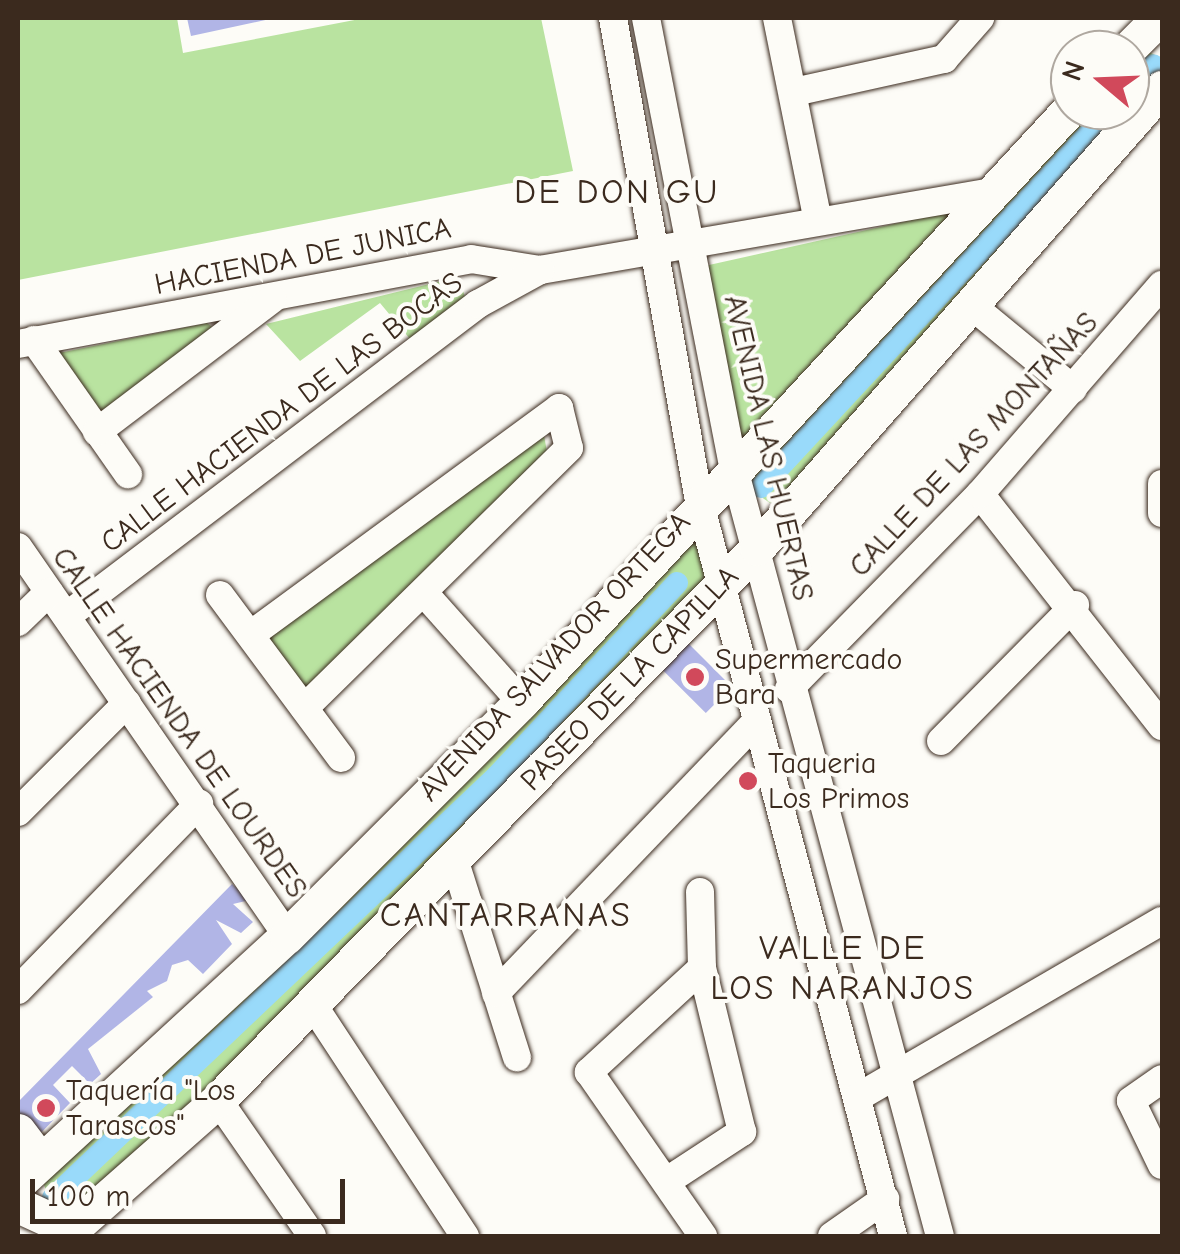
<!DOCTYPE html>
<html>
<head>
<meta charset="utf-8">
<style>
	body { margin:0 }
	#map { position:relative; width:1180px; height:1254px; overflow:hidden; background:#fdfcf7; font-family:"Comic Neue",sans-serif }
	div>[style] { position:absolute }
	.green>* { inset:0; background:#b9e3a0 }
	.canal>* { height:22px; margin:-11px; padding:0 11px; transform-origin:11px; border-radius:11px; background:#99dafa }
	.building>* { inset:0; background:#b1b5e6; transform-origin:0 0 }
	.roads { filter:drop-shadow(0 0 2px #3b2a1e) drop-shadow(0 0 2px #3b2a1e) }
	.minor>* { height:28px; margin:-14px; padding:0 14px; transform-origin:14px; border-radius:14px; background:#fdfcf7 }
	.major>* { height:35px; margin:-17.5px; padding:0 17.5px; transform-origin:17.5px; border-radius:17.5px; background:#fdfcf7 }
	.dots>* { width:28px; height:28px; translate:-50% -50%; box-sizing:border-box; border:5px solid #fdfcf7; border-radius:50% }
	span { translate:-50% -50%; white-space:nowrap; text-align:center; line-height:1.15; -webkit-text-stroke:8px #fdfcf7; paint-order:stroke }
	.street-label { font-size:30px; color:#3b2a1e }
	.poi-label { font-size:30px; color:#3b2a1e }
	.left { translate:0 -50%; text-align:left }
	.quarter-label { font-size:35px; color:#3b2a1e; letter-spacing:2.5px }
	.frame { position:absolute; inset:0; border:20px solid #3b2a1e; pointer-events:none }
	.north { position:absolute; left:1050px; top:30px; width:100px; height:100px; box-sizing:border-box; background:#fdfcf7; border:2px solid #afa8a0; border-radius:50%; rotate:289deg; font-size:28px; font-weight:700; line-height:40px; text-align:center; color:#3b2a1e }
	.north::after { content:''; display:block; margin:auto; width:35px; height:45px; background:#d1495b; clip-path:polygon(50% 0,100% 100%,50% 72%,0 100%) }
	.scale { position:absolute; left:30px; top:1179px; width:315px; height:45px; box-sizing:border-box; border:5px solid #3b2a1e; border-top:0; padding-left:12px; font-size:30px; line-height:35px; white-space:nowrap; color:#3b2a1e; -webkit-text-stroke:8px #fdfcf7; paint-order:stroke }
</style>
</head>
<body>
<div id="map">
	<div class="green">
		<i style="clip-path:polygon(177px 18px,183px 53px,365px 18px,541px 18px,573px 171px,18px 280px,18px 19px)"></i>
		<i style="clip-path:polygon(1142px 49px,1162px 58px,1162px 74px,789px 498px,770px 503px,750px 489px,751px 472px,1087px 110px,1130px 110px,1130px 63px)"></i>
		<i style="clip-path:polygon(970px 207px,738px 450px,700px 267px)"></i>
		<i style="clip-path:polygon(458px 277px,468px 305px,415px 345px,380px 303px,300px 361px,266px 324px)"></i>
		<i style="clip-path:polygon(207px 323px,220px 333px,98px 423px,44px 356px)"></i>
		<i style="clip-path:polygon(544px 435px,548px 458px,305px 695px,264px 639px)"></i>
		<i style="clip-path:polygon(696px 543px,709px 557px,704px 580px,319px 987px,80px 1213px,55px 1213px,39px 1172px,677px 544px)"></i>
	</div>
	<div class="canal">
		<i style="left:1130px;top:90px;width:34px;rotate:-47deg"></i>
		<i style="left:761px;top:487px;width:514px;rotate:-47.13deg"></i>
		<i style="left:53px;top:1198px;width:613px;rotate:-43.54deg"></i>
		<i style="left:497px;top:776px;width:264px;rotate:-47deg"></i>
	</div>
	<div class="building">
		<i style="clip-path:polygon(187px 18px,269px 18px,270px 19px,191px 36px)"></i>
		<i style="left:686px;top:641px;width:65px;height:37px;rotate:45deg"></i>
		<i style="clip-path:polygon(232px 884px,250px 900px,233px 904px,253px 922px,241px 933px,216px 920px,232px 944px,203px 974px,188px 960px,172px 965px,167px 981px,147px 991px,153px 997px,88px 1049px,101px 1074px,90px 1084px,72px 1066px,53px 1085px,70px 1103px,34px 1140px,18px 1121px,18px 1102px)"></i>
	</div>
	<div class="roads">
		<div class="minor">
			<i style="left:613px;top:18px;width:490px;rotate:79.9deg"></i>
			<i style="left:699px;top:500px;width:761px;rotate:75.23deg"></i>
			<i style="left:646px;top:18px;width:460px;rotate:79deg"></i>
			<i style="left:734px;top:469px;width:794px;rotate:74.97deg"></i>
			<i style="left:777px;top:18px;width:207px;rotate:78.6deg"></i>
			<i style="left:794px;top:92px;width:154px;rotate:-12.4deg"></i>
			<i style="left:944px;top:59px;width:55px;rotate:-48.7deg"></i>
			<i style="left:971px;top:305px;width:132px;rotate:39.5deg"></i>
			<i style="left:34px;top:340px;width:164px;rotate:55deg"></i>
			<i style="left:18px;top:344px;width:461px;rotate:-10.6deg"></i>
			<i style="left:471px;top:259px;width:70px;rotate:9.1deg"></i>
			<i style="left:540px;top:270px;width:455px;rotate:-9.8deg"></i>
			<i style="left:97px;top:432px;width:220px;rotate:-37.2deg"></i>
			<i style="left:1162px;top:484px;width:29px;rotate:90deg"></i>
			<i style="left:980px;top:494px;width:295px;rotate:51.9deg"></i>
			<i style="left:18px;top:547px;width:473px;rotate:55.3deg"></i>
			<i style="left:424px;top:593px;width:146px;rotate:48.3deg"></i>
			<i style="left:220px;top:595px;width:203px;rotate:53.4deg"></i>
			<i style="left:68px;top:615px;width:515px;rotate:-37.18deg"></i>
			<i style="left:478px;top:304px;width:71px;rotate:-28.7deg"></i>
			<i style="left:18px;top:622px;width:43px;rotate:-44.1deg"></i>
			<i style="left:253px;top:633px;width:380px;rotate:-36.3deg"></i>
			<i style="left:559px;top:408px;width:41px;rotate:76deg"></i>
			<i style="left:569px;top:448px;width:371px;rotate:135.5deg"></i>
			<i style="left:789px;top:689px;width:273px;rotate:-45.6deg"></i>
			<i style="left:980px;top:494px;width:277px;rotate:-49deg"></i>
			<i style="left:941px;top:741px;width:191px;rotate:-45.4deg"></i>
			<i style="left:18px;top:812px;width:154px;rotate:-45deg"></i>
			<i style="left:455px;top:862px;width:205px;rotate:72.4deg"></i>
			<i style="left:702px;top:968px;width:154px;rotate:137.4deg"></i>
			<i style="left:589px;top:1072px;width:200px;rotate:55.2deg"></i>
			<i style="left:18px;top:990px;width:260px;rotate:-45.8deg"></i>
			<i style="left:496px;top:993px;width:376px;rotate:-46.2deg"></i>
			<i style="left:313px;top:1005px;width:277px;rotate:56.7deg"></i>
			<i style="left:1162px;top:1079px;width:38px;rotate:145deg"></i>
			<i style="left:1131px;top:1101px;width:71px;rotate:64.2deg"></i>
			<i style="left:858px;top:1097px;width:351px;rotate:-30.1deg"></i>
			<i style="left:218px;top:1100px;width:165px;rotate:55.3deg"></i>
			<i style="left:667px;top:1181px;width:90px;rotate:-33.2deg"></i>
			<i style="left:742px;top:1132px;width:169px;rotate:-103.7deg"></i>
			<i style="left:702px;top:968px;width:76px;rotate:-91.5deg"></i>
			<i style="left:832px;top:1236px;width:65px;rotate:-34.9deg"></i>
		</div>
		<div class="major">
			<i style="left:1127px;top:50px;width:45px;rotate:-45deg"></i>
			<i style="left:18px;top:1131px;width:38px;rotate:53deg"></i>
			<i style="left:18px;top:1183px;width:365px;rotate:-42.6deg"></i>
			<i style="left:287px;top:936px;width:331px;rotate:-45deg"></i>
			<i style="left:521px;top:702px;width:808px;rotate:-47.21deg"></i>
			<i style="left:18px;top:1205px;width:57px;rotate:24.8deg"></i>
			<i style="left:64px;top:1236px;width:205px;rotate:-41.4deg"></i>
			<i style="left:218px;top:1100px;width:772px;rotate:-45.68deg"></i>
			<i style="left:757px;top:548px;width:613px;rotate:-48.64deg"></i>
		</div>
	</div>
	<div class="dots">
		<i style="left:695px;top:677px;background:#d1495b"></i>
		<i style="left:748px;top:781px;background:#d1495b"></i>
		<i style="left:46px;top:1108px;background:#d1495b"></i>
	</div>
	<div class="street-label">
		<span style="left:303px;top:257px;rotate:-11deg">HACIENDA DE JUNICA</span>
		<span style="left:282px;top:413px;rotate:-37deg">CALLE HACIENDA DE LAS BOCAS</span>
		<span style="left:974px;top:445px;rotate:-47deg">CALLE DE LAS MONTAÑAS</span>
		<span style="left:768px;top:448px;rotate:77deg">AVENIDA LAS HUERTAS</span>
		<span style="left:555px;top:657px;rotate:-47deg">AVENIDA SALVADOR ORTEGA</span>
		<span style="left:630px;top:679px;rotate:-46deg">PASEO DE LA CAPILLA</span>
		<span style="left:179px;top:723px;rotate:55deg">CALLE HACIENDA DE LOURDES</span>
	</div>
	<div class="poi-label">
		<span class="left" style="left:715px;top:677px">Supermercado<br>Bara</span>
		<span class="left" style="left:768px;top:781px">Taqueria<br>Los Primos</span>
		<span class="left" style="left:66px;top:1108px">Taquería "Los<br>Tarascos"</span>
	</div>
	<div class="quarter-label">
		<span style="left:617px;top:192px">DE DON GU</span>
		<span style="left:506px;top:915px">CANTARRANAS</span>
		<span style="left:843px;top:968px">VALLE DE<br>LOS NARANJOS</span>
	</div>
	<div class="frame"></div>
	<div class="north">N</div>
	<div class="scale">100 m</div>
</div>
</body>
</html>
